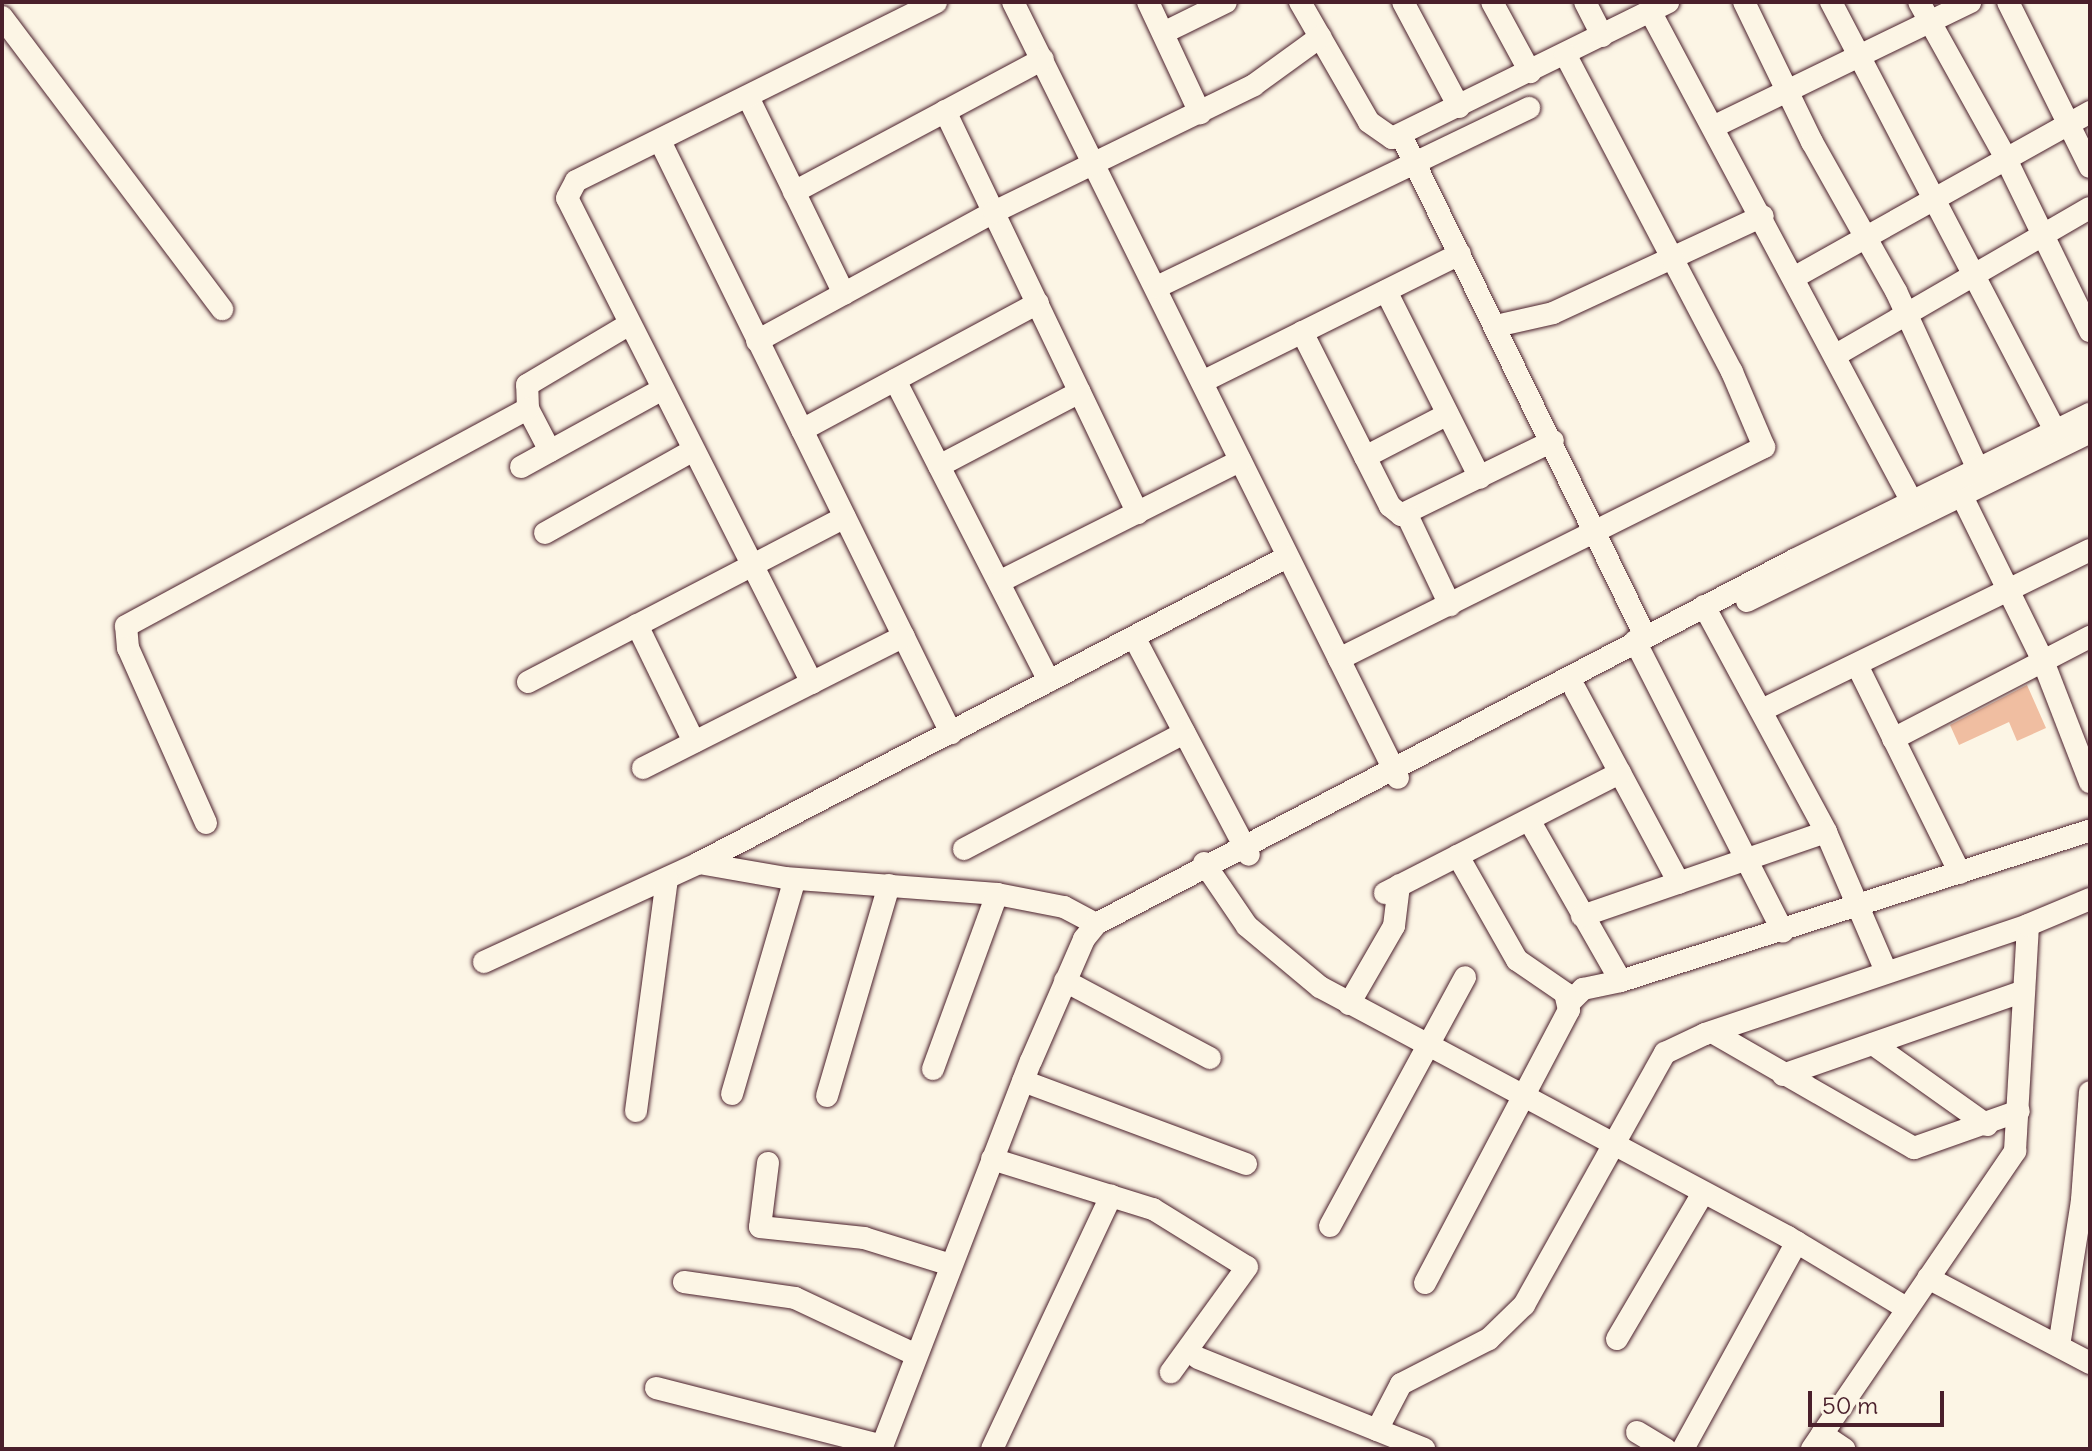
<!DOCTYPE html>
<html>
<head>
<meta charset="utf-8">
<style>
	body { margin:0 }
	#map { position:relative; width:2092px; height:1451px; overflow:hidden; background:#fcf5e5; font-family:Delius,sans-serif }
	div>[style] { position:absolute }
	.building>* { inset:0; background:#f0bea1 }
	.roads { filter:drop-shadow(0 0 2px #4a1f2b) drop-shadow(0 0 2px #4a1f2b) }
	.minor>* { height:22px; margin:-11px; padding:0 11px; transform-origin:11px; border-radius:11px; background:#fcf5e5 }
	span { translate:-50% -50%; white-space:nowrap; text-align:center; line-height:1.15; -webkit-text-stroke:7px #fcf5e5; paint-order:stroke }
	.frame { position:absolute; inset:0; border:4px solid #4a1f2b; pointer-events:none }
	.scale { position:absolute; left:1808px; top:1391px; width:136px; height:36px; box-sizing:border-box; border:4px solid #4a1f2b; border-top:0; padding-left:10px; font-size:24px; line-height:28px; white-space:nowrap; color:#4a1f2b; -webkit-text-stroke:6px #fcf5e5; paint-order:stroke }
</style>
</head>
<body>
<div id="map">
	<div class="building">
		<i style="clip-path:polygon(2027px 685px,2046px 728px,2017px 741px,2009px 722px,1959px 745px,1950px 725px)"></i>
	</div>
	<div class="roads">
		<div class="minor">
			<i style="left:1013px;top:2px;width:866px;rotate:63.61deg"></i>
			<i style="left:1148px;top:2px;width:123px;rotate:64.9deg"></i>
			<i style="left:1300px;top:2px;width:138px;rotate:60.1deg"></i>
			<i style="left:1369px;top:122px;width:28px;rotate:35deg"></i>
			<i style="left:1392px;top:138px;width:308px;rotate:-26.2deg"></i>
			<i style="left:1403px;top:2px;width:119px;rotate:61.9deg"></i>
			<i style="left:1492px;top:2px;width:80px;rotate:61.5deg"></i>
			<i style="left:1585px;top:2px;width:38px;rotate:63deg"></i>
			<i style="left:1744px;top:2px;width:156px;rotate:64.1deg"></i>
			<i style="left:1812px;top:142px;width:171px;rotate:60.6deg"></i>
			<i style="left:1896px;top:291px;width:196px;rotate:65.3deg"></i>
			<i style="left:1831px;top:2px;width:499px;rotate:62.4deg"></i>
			<i style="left:1919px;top:2px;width:175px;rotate:60.9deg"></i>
			<i style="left:2004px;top:155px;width:196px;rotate:64deg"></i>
			<i style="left:2008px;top:2px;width:184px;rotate:63.6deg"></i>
			<i style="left:1650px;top:11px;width:571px;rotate:61.91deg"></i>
			<i style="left:2px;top:17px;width:366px;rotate:53deg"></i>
			<i style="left:1163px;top:33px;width:70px;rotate:-26.2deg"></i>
			<i style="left:748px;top:97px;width:219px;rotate:64deg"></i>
			<i style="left:945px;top:111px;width:446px;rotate:64.4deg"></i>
			<i style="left:1713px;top:127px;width:286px;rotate:-25.9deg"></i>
			<i style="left:1401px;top:135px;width:557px;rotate:64.03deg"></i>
			<i style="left:660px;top:141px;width:660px;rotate:63.82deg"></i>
			<i style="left:794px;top:192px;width:282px;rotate:-28.1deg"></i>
			<i style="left:1795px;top:277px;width:338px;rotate:-29.2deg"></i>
			<i style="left:1157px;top:287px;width:413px;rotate:-25.7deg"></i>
			<i style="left:1386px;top:291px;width:209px;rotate:63.3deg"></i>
			<i style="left:1496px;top:326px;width:58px;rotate:-12.8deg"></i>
			<i style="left:1553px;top:313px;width:231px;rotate:-24.8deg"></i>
			<i style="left:1302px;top:332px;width:195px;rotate:63.2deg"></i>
			<i style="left:1390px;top:506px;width:14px;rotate:39deg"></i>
			<i style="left:1401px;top:515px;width:169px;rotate:-26deg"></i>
			<i style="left:757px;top:341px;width:270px;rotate:-28.6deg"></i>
			<i style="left:994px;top:212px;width:289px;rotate:-26deg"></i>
			<i style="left:1254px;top:85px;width:82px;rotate:-36deg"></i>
			<i style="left:1836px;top:355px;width:293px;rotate:-30.1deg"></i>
			<i style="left:895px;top:380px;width:338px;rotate:62.9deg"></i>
			<i style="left:1202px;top:382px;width:288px;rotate:-26.4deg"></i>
			<i style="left:802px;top:430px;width:268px;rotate:-28.3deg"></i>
			<i style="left:550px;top:451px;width:47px;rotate:-117.6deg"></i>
			<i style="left:528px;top:409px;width:24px;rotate:-92deg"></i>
			<i style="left:527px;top:385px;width:117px;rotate:-30.7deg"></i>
			<i style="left:1365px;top:457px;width:93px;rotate:-27.4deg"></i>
			<i style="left:939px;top:466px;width:159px;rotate:-27.7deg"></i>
			<i style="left:521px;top:467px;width:160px;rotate:-28.8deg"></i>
			<i style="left:1955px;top:482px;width:199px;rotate:63.8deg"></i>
			<i style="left:2043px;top:661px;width:130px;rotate:68.8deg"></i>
			<i style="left:1407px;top:515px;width:100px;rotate:64.5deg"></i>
			<i style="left:545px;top:533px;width:168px;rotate:-29.2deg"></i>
			<i style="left:999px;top:582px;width:270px;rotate:-26.7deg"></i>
			<i style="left:1747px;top:601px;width:382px;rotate:-26.2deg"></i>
			<i style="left:1704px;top:606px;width:257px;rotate:61.6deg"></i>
			<i style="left:1826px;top:832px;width:151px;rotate:66.7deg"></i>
			<i style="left:637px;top:625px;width:130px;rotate:64deg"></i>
			<i style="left:1134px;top:637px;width:246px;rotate:62.2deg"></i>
			<i style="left:1635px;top:641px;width:326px;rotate:63deg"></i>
			<i style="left:1339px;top:659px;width:475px;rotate:-26.5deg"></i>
			<i style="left:1764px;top:447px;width:82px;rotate:-113.1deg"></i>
			<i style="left:1732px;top:372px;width:359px;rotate:-117.7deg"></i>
			<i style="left:1857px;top:665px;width:232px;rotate:63.7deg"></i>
			<i style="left:528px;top:682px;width:357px;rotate:-27.5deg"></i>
			<i style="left:812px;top:683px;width:543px;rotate:-116.8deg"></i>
			<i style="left:567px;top:198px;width:19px;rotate:-62deg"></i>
			<i style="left:576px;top:181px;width:402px;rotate:-26.4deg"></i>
			<i style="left:1575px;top:689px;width:220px;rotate:61.8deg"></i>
			<i style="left:1762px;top:710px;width:365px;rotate:-26deg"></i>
			<i style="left:1893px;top:739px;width:222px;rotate:-27.4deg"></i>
			<i style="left:643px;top:768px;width:292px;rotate:-26.8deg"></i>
			<i style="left:1529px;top:820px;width:185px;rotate:60.3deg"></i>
			<i style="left:1621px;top:981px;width:493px;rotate:-17.8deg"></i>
			<i style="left:206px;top:823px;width:192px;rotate:-114deg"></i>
			<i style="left:128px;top:648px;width:22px;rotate:-95deg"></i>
			<i style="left:126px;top:626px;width:457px;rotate:-28.4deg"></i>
			<i style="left:964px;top:849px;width:249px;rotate:-27.8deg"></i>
			<i style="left:699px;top:863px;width:87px;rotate:9.9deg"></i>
			<i style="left:785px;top:878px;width:213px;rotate:4.3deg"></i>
			<i style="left:997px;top:894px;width:68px;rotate:11deg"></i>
			<i style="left:1064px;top:907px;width:36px;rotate:28deg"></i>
			<i style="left:1204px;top:863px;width:76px;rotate:55.7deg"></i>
			<i style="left:1247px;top:926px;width:95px;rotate:39.9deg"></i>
			<i style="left:1320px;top:987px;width:531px;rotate:28.11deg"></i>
			<i style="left:1788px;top:1237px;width:138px;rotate:31deg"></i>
			<i style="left:1385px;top:893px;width:264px;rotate:-27.1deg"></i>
			<i style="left:1582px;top:916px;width:258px;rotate:-19deg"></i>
			<i style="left:484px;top:962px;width:237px;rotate:-24.7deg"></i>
			<i style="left:699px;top:863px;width:663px;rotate:-27.49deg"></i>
			<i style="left:1065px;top:981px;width:164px;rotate:28deg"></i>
			<i style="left:1569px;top:1003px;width:20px;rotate:-45deg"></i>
			<i style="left:1583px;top:989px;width:39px;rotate:-12deg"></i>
			<i style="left:1349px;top:1004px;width:90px;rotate:-60deg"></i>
			<i style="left:1394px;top:926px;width:41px;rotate:-83deg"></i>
			<i style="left:1712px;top:1032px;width:233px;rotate:29.9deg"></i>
			<i style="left:1914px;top:1148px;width:111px;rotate:-19.4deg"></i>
			<i style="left:1873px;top:1044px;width:140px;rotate:35.4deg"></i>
			<i style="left:933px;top:1069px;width:186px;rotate:-69.9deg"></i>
			<i style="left:1783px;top:1075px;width:255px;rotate:-19.2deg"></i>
			<i style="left:1023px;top:1081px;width:238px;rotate:20.4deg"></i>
			<i style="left:732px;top:1094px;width:224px;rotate:-73.7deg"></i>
			<i style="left:827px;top:1096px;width:220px;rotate:-73.6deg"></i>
			<i style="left:636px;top:1111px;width:234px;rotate:-82.4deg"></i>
			<i style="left:992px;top:1159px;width:169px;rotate:17.3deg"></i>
			<i style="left:1153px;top:1209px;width:110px;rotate:31.7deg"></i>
			<i style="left:1247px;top:1267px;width:130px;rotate:125.9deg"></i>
			<i style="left:768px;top:1163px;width:64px;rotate:97.1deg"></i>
			<i style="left:760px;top:1227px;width:105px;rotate:6deg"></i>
			<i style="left:864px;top:1238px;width:91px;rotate:17.2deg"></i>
			<i style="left:1330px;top:1226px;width:283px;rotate:-61.5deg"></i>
			<i style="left:1928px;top:1278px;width:183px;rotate:27.7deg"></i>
			<i style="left:684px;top:1282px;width:112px;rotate:8.2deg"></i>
			<i style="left:795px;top:1298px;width:134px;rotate:25.2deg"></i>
			<i style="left:1425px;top:1283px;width:309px;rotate:-62.2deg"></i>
			<i style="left:1569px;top:1010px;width:17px;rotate:-103deg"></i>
			<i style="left:1565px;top:993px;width:58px;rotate:-145.5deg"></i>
			<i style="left:1517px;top:960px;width:120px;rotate:-119.6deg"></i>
			<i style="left:1617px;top:1339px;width:169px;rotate:-59.5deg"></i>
			<i style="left:2059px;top:1346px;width:148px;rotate:-81deg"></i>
			<i style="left:2082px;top:1200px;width:108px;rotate:-85.8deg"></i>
			<i style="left:1198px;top:1358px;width:244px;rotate:21.9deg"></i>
			<i style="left:656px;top:1388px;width:234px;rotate:14.3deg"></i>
			<i style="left:1377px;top:1430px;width:52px;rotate:-62.4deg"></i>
			<i style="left:1401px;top:1384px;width:99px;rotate:-27.1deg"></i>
			<i style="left:1489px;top:1339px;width:49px;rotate:-44.2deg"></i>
			<i style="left:1524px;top:1305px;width:289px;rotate:-60.8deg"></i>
			<i style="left:1665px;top:1053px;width:44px;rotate:-25.4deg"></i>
			<i style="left:1705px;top:1034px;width:341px;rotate:-18.6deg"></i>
			<i style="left:1637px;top:1432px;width:33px;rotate:31deg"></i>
			<i style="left:1822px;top:1434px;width:27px;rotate:34deg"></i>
			<i style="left:881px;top:1449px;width:416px;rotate:-68.9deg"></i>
			<i style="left:1031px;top:1061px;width:133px;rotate:-66.5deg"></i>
			<i style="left:1084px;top:939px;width:19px;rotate:-51deg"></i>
			<i style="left:1096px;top:924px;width:787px;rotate:-27.54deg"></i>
			<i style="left:1794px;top:560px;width:330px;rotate:-26.3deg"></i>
			<i style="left:992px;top:1449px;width:280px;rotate:-64.8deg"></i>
			<i style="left:1683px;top:1449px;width:236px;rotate:-61.2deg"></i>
			<i style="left:1812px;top:1449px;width:361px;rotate:-55.7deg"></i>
			<i style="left:2015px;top:1151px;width:226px;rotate:-86.7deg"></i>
			<i style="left:2028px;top:925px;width:67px;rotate:-22.8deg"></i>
		</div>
	</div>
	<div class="frame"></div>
	<div class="scale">50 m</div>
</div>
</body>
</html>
